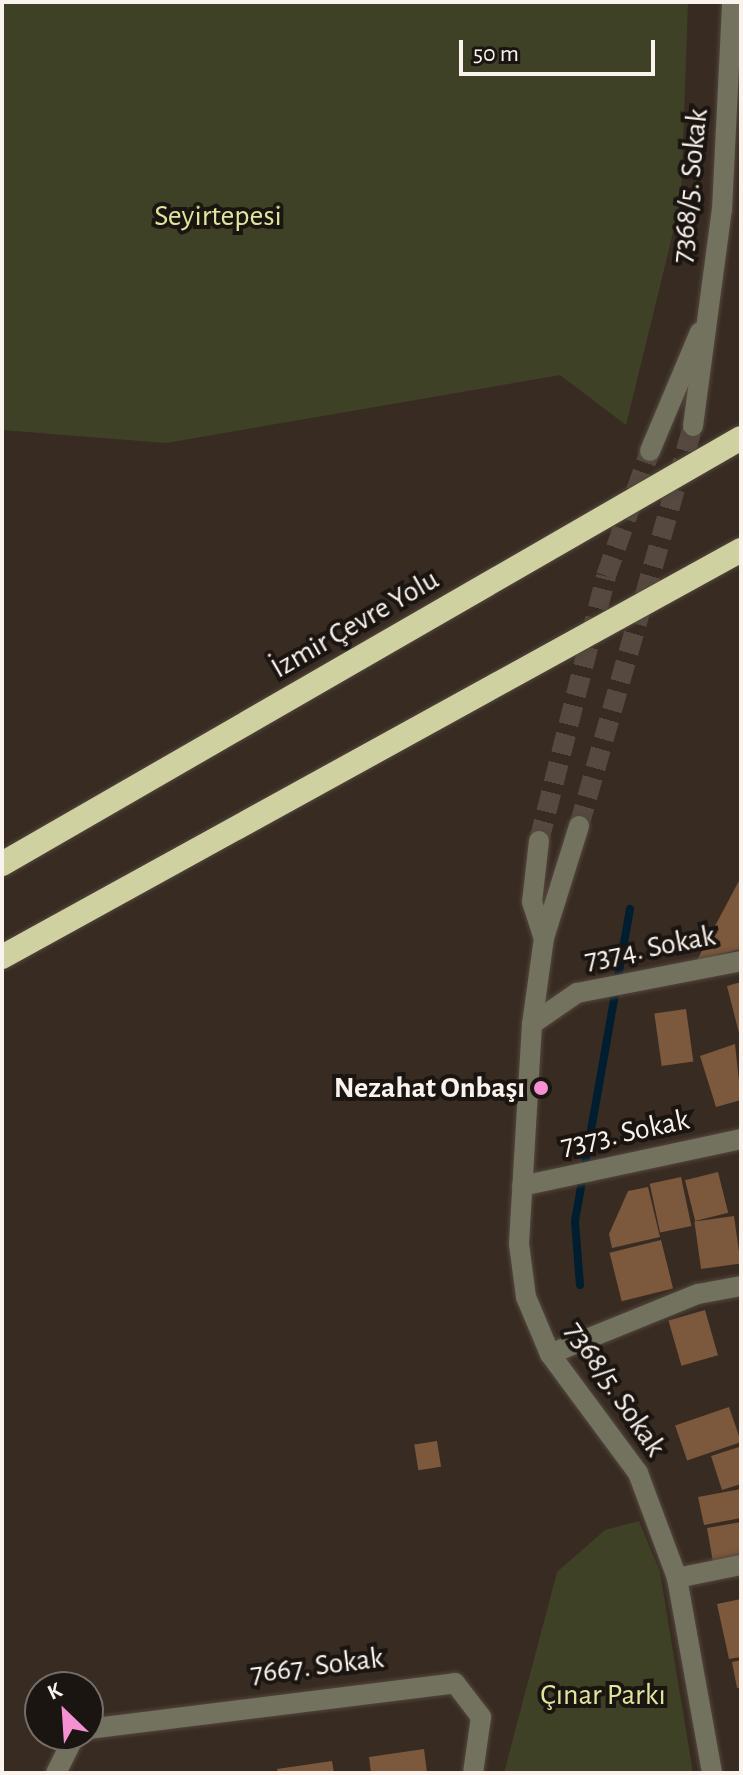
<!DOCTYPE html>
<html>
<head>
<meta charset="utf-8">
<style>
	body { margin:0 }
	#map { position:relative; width:743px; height:1775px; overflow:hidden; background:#382b22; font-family:"Alegreya Sans",sans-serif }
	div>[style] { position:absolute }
	.green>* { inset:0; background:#3f4126 }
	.stream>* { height:8px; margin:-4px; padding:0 4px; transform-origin:4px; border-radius:4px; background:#001e2f }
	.building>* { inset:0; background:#7c583d; transform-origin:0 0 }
	.tertiary-tunnel>* { height:20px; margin-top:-10px; transform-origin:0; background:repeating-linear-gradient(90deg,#554940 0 20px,transparent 0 30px) }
	.roads { filter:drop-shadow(0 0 2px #53473e) drop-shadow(0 0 2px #53473e) }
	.minor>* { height:20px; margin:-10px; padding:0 10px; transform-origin:10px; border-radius:10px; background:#72725f }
	.tertiary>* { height:20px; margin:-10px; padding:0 10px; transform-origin:10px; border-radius:10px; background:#72725f }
	.motorway>* { height:24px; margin:-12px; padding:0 12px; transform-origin:12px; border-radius:12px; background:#d0d1a1 }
	.dots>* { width:22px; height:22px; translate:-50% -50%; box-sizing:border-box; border:4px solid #1b1511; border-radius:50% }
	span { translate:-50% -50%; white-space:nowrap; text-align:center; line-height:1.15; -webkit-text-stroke:8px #1b1511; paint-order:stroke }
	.street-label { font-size:30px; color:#faf2ec }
	.park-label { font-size:30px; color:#dfe59d }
	.poi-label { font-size:30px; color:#faf2ec; font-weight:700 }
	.right { translate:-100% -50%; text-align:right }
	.frame { position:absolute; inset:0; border:4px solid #faf2ec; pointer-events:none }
	.north { position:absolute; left:24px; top:1671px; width:80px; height:80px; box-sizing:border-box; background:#1b1511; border:2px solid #746d69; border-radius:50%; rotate:335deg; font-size:22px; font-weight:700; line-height:32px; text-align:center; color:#faf2ec }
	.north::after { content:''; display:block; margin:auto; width:28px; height:36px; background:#f591d2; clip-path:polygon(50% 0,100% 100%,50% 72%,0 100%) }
	.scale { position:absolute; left:459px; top:40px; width:196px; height:36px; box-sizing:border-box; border:4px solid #faf2ec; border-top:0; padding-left:10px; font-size:24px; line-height:28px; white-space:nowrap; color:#faf2ec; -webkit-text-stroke:6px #1b1511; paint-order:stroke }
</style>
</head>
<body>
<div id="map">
	<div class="green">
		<i style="clip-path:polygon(2px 2px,688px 2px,681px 200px,626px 425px,560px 375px,166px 443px,2px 430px)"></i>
		<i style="clip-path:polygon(639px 1521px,660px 1572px,693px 1773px,504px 1773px,557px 1572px,605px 1530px)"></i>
	</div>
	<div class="stream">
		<i style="left:580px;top:1285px;width:64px;rotate:-94.5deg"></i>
		<i style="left:575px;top:1221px;width:317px;rotate:-80deg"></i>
	</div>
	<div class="building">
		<i style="clip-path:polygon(741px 877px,741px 949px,697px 960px)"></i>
		<i style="clip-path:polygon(741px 982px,741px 1037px,740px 1037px,727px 986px)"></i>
		<i style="left:686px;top:1009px;width:53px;height:32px;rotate:82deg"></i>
		<i style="clip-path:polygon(735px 1044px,741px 1100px,716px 1107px,700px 1056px)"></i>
		<i style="left:718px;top:1172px;width:42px;height:34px;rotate:76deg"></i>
		<i style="left:681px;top:1177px;width:50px;height:32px;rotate:78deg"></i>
		<i style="clip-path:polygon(648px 1187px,660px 1237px,612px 1248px,609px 1234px,628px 1191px)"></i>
		<i style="left:734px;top:1216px;width:48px;height:40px;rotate:82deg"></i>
		<i style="left:661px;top:1240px;width:50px;height:53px;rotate:76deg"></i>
		<i style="left:705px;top:1310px;width:47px;height:38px;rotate:74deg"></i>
		<i style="left:729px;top:1407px;width:37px;height:57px;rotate:71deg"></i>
		<i style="left:437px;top:1441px;width:26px;height:23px;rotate:81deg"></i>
		<i style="clip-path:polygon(739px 1447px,741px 1484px,722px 1490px,711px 1456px)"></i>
		<i style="clip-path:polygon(741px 1489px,741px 1518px,704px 1525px,698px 1497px)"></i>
		<i style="clip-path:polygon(741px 1522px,741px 1557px,713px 1562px,707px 1528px)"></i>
		<i style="clip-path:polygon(741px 1599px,741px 1657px,729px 1659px,717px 1604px)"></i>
		<i style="clip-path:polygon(741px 1660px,741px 1688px,737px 1688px,732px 1662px)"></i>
		<i style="clip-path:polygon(424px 1749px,427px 1773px,371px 1773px,369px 1757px)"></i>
		<i style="clip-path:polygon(332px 1761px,334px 1773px,278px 1773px,277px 1769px)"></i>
	</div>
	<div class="tertiary-tunnel">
		<i style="left:579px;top:826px;width:416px;rotate:-74.1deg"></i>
		<i style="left:539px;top:841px;width:273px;rotate:-75.8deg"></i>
		<i style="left:606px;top:576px;width:133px;rotate:-70.6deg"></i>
	</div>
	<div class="roads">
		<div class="minor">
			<i style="left:532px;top:1024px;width:55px;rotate:-34.6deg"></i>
			<i style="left:577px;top:993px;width:167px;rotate:-11deg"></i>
			<i style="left:522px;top:1186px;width:224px;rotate:-12.1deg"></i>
			<i style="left:550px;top:1354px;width:160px;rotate:-22.1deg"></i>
			<i style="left:698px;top:1294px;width:44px;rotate:-10.5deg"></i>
			<i style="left:677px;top:1578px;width:65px;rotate:-11.5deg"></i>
			<i style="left:88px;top:1729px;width:370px;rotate:-7.1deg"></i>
			<i style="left:455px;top:1683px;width:43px;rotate:52.6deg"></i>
			<i style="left:481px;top:1717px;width:57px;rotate:98.1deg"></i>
			<i style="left:56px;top:1773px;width:42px;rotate:-63.4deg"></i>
		</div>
		<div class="tertiary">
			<i style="left:693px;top:426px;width:218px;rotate:-82.4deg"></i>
			<i style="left:722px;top:210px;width:208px;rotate:-87.2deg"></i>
			<i style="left:650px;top:451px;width:129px;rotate:-67.2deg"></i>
			<i style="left:579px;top:826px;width:117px;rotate:107.4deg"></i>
			<i style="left:544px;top:938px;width:87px;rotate:97.9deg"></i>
			<i style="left:532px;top:1024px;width:220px;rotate:93.4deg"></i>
			<i style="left:519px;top:1244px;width:53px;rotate:82.5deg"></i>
			<i style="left:526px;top:1297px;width:62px;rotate:67.2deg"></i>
			<i style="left:550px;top:1354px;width:148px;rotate:53.5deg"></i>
			<i style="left:638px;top:1473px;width:112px;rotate:69.6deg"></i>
			<i style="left:677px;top:1578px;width:198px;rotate:79.8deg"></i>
			<i style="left:539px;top:841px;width:61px;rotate:96.5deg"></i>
			<i style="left:532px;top:902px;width:38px;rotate:72deg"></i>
		</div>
		<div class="motorway">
			<i style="left:2px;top:864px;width:853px;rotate:-29.96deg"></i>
			<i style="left:2px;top:957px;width:844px;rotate:-28.84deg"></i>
		</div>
	</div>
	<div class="dots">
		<i style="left:541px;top:1088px;background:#f591d2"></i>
	</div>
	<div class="street-label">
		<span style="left:690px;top:186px;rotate:-84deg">7368/5. Sokak</span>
		<span style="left:355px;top:624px;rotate:-30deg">İzmir Çevre Yolu</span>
		<span style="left:650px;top:948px;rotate:-11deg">7374. Sokak</span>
		<span style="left:625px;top:1133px;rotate:-12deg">7373. Sokak</span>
		<span style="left:615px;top:1389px;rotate:56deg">7368/5. Sokak</span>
		<span style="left:317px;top:1666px;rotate:-7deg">7667. Sokak</span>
	</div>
	<div class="park-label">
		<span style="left:218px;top:216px">Seyirtepesi</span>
		<span style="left:603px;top:1695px">Çınar Parkı</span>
	</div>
	<div class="poi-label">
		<span class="right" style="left:525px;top:1088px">Nezahat Onbaşı</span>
	</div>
	<div class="frame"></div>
	<div class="north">K</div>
	<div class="scale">50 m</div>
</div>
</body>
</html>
